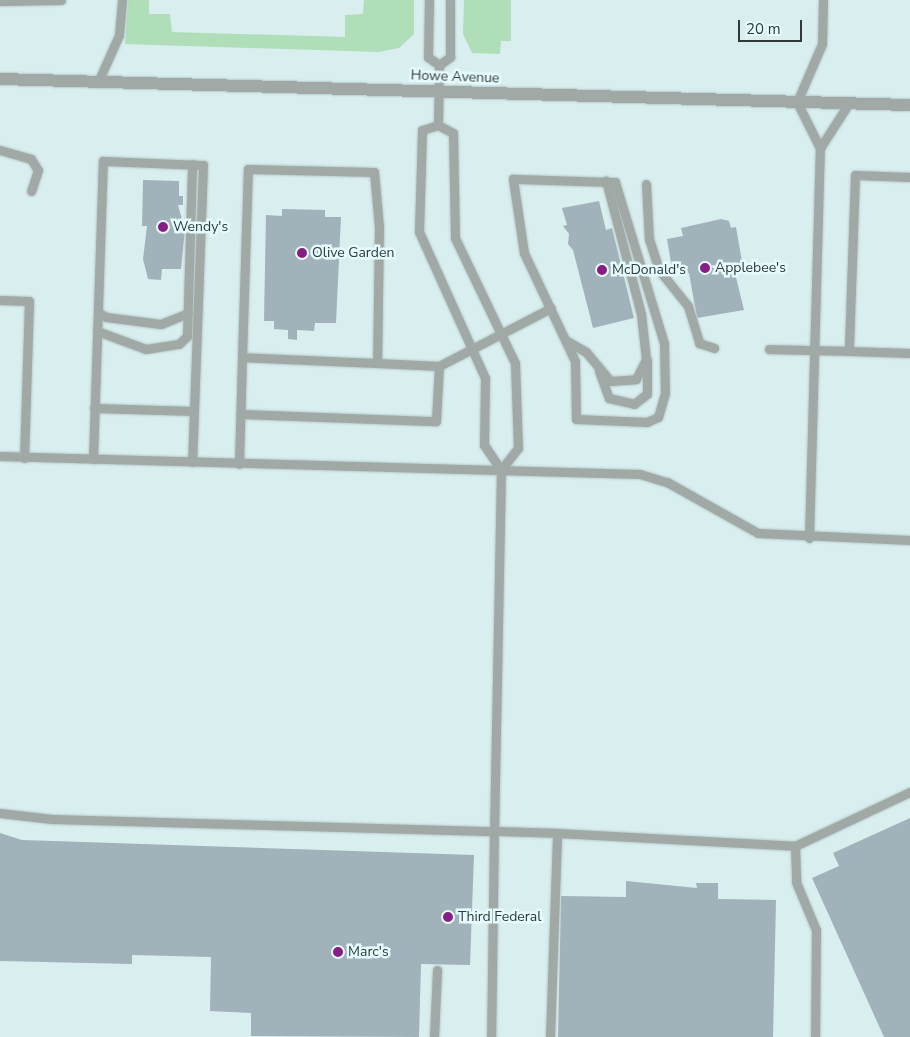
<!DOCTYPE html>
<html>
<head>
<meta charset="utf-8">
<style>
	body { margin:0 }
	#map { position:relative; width:910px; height:1037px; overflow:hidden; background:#d9eeef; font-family:"Nunito Sans",sans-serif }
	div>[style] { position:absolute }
	.green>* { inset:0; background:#afdeb9 }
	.building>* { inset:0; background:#a1b2ba }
	.roads { filter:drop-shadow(0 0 1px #b7cacb) drop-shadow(0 0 1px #b7cacb) }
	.service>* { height:9px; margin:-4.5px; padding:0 4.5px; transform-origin:4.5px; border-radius:4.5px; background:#a1a9a6 }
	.tertiary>* { height:12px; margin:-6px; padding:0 6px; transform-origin:6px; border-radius:6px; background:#a1a9a6 }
	.dots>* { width:14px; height:14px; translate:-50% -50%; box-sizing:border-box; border:2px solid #e6fbfd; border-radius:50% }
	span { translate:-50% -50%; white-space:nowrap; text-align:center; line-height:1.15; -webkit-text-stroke:5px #e6fbfd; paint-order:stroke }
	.street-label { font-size:14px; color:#313939 }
	.poi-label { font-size:14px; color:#313939 }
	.left { translate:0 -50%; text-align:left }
	.scale { position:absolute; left:738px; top:20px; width:64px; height:22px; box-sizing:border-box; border:2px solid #313939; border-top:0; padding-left:6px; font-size:15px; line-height:18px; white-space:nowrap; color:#313939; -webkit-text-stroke:4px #e6fbfd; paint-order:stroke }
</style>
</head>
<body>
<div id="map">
	<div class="green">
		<i style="clip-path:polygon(128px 0,149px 0,149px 14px,170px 14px,172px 32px,345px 37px,345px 15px,363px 14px,364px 0,414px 0,414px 34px,399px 48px,379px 52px,125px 44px)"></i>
		<i style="clip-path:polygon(464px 0,511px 0,511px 41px,501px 41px,500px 54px,472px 53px,463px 34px)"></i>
	</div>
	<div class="building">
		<i style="clip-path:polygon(143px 180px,179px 181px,179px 196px,183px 196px,183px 205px,178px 205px,185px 230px,181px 269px,162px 269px,161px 280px,148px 279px,143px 259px,147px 226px,142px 226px)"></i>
		<i style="clip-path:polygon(599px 201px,606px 230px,612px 228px,634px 318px,593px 328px,573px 250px,568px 244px,569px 234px,563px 226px,567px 225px,562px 208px)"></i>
		<i style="clip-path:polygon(282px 209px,325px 210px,325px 217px,341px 217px,336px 323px,315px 323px,314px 331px,297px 330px,297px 340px,288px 339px,288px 330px,274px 329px,274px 321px,264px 321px,266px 215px,282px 216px)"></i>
		<i style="clip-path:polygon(721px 219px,729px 221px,731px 228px,736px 227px,743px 267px,734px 269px,744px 310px,697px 318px,689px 273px,673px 275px,667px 239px,683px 236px,681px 228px)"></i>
		<i style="clip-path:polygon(910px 818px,910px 1037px,884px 1037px,812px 878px,839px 866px,833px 853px)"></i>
		<i style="clip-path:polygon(0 833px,22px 840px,474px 855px,470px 965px,421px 964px,419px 1037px,251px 1036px,251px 1013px,210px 1011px,211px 957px,132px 955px,132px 964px,0 961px)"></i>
		<i style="clip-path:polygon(626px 881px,697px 888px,696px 883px,718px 883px,718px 899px,776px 900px,773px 1037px,558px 1037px,561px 896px,626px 897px)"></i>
	</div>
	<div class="roads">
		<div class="service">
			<i style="left:429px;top:0;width:57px;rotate:91deg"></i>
			<i style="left:428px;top:57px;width:14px;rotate:36deg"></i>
			<i style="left:0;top:1px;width:61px;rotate:-0.9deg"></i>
			<i style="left:439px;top:65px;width:14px;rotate:-36deg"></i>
			<i style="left:450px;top:57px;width:57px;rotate:-90deg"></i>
			<i style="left:98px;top:82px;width:51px;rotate:-65.9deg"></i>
			<i style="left:119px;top:35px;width:35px;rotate:-85deg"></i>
			<i style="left:438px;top:125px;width:17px;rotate:28deg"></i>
			<i style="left:453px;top:133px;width:105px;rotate:88.9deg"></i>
			<i style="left:455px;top:238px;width:139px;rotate:64.4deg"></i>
			<i style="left:515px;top:363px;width:85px;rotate:88deg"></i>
			<i style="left:518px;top:448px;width:28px;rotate:128deg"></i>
			<i style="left:501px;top:470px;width:30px;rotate:-124deg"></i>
			<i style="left:484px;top:445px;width:67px;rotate:-89.1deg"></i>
			<i style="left:485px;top:378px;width:160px;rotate:-114.3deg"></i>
			<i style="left:419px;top:232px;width:102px;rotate:-88.3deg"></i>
			<i style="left:422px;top:130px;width:17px;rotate:-17deg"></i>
			<i style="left:438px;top:125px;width:60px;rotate:-89deg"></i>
			<i style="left:820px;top:148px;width:54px;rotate:-57.2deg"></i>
			<i style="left:0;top:150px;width:32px;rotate:16deg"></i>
			<i style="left:31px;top:159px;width:13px;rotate:58deg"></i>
			<i style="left:38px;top:170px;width:22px;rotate:108deg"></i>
			<i style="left:910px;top:177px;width:55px;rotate:-177.9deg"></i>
			<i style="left:855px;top:175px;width:176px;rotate:92deg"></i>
			<i style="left:849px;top:351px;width:61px;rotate:1.9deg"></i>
			<i style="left:513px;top:179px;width:102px;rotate:1.7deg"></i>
			<i style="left:615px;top:182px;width:168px;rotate:73.1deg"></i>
			<i style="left:664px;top:343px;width:50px;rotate:88.9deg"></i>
			<i style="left:665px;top:393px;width:25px;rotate:106deg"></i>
			<i style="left:658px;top:417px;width:12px;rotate:156deg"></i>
			<i style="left:647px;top:422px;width:71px;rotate:-177.6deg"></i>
			<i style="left:576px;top:419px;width:58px;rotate:-91deg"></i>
			<i style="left:575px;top:361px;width:119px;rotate:-115.3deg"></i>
			<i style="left:524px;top:253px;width:75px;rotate:-98.5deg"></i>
			<i style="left:646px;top:184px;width:55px;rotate:86.9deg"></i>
			<i style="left:649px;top:239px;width:33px;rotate:72deg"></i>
			<i style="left:659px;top:270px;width:46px;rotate:51.1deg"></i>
			<i style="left:688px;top:306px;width:39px;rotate:73deg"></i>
			<i style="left:699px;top:343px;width:16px;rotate:18deg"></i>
			<i style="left:0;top:300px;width:29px;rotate:2deg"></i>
			<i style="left:29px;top:301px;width:157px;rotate:91.8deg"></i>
			<i style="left:98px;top:312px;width:9px;rotate:32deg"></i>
			<i style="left:106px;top:317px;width:55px;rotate:7.3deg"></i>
			<i style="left:161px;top:324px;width:29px;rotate:-22deg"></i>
			<i style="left:97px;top:331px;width:52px;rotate:20.2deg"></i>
			<i style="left:146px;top:349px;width:33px;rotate:-9deg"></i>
			<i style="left:179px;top:344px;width:11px;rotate:-45deg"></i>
			<i style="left:187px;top:336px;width:172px;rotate:-88.3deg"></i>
			<i style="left:567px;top:341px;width:22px;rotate:30deg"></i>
			<i style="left:586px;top:352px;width:38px;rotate:50deg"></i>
			<i style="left:610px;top:381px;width:26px;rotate:-4deg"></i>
			<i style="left:636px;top:379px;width:22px;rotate:-63deg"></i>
			<i style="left:646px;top:359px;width:45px;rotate:-96.3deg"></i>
			<i style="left:641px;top:314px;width:138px;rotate:-104.7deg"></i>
			<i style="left:769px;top:349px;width:80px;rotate:1.4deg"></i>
			<i style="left:439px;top:366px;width:126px;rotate:-27.4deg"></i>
			<i style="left:599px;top:371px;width:29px;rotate:70deg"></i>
			<i style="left:609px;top:398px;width:26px;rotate:13deg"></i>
			<i style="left:634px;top:404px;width:16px;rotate:-38deg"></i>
			<i style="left:647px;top:394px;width:34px;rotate:-90deg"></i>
			<i style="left:94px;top:408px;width:100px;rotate:1.7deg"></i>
			<i style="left:241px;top:414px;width:195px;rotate:2.1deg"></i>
			<i style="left:436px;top:421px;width:55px;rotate:-86.9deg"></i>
			<i style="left:439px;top:366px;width:62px;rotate:-177.2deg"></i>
			<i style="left:0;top:456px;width:640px;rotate:1.61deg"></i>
			<i style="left:640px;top:474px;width:28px;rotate:17deg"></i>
			<i style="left:667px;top:482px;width:104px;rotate:29.3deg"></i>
			<i style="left:758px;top:533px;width:152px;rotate:2.6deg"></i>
			<i style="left:93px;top:459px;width:298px;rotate:-88.1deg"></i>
			<i style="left:103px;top:161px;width:100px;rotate:2.3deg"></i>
			<i style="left:203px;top:165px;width:297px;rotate:92.1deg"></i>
			<i style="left:239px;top:464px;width:107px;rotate:-88.4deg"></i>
			<i style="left:242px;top:357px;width:188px;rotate:-88.2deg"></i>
			<i style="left:248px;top:169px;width:126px;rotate:1.4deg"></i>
			<i style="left:374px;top:172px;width:55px;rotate:84.8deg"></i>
			<i style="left:379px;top:227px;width:136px;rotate:90.8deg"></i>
			<i style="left:377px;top:363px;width:135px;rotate:-177.5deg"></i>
			<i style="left:501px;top:470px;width:361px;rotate:91.1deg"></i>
			<i style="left:494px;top:831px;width:63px;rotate:1.8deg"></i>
			<i style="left:809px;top:538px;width:390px;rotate:-88.4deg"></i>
			<i style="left:820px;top:148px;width:51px;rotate:-116.6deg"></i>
			<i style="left:797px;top:102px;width:63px;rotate:-66.7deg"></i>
			<i style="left:822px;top:44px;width:44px;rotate:-88.7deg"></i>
			<i style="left:0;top:813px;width:52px;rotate:6.6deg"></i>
			<i style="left:52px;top:819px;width:442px;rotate:1.6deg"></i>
			<i style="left:494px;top:831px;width:206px;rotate:90.8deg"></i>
			<i style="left:795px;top:846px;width:36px;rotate:88deg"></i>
			<i style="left:796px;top:882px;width:52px;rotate:67.4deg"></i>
			<i style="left:816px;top:930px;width:107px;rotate:90.5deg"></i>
			<i style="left:434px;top:1037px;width:67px;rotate:-87.4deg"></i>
			<i style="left:550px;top:1037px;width:204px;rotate:-88deg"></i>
			<i style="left:557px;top:833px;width:238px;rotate:3.1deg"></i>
			<i style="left:795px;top:846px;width:127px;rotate:-25.2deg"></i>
		</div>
		<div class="tertiary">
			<i style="left:0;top:79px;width:910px;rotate:1.64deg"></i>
		</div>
	</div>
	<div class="dots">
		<i style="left:163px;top:227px;background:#871e85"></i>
		<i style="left:302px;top:253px;background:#871e85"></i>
		<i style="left:705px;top:268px;background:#871e85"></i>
		<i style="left:602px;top:270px;background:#871e85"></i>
		<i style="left:448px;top:917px;background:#871e85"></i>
		<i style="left:338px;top:952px;background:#871e85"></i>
	</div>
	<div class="street-label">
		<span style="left:455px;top:77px;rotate:2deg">Howe Avenue</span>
	</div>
	<div class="poi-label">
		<span class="left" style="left:173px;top:227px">Wendy's</span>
		<span class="left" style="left:312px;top:253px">Olive Garden</span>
		<span class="left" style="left:715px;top:268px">Applebee's</span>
		<span class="left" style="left:612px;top:270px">McDonald's</span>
		<span class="left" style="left:458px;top:917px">Third Federal</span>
		<span class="left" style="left:348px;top:952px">Marc's</span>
	</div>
	<div class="scale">20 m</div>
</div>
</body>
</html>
